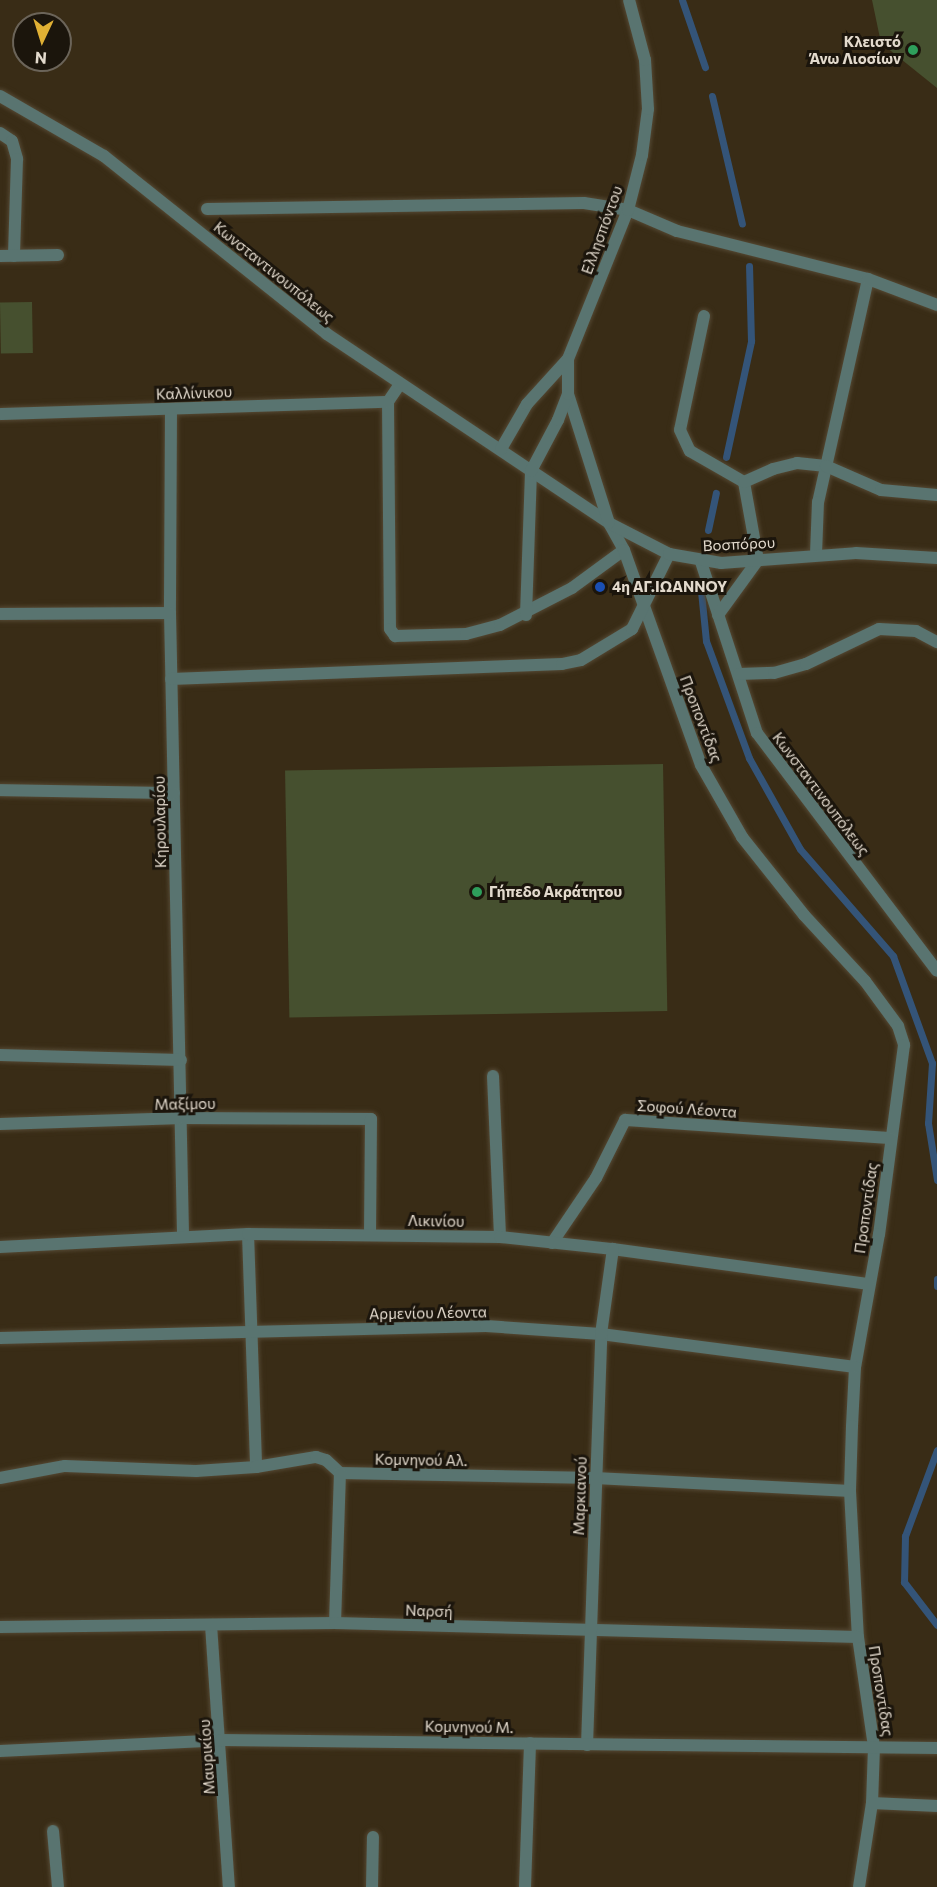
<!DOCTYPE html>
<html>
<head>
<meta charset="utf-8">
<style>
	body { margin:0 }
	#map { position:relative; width:937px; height:1887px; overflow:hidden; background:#392c16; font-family:Commissioner,sans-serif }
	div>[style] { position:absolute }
	.green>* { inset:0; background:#46502f; transform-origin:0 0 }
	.stream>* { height:7px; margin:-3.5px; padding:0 3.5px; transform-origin:3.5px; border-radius:3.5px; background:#345478 }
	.roads { filter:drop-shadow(0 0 2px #544833) drop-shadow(0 0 2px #544833) }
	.service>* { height:12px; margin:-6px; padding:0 6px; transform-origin:6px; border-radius:6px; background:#597470 }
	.minor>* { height:12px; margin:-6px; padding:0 6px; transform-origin:6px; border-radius:6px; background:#597470 }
	.tertiary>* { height:12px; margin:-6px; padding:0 6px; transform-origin:6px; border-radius:6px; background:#597470 }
	.dots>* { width:16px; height:16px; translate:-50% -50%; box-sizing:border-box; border:3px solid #1b150c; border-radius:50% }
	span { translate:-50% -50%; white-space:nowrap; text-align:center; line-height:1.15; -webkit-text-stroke:6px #1b150c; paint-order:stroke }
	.poi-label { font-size:15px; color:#e3dacd; font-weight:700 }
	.right { translate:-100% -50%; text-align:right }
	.left { translate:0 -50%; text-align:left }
	.street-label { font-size:15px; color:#e3dacd }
	.north { position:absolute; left:12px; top:12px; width:60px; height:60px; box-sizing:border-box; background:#1b150c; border:2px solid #6b6459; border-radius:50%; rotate:184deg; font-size:16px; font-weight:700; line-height:24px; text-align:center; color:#e3dacd }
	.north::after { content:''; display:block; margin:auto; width:21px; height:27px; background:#e0b034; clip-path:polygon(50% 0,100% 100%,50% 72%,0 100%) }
</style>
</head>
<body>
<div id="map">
	<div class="green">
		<i style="clip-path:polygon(872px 0,937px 0,937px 88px,881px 43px)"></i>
		<i style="left:32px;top:302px;width:51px;height:32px;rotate:89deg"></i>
		<i style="left:663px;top:764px;width:247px;height:378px;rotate:89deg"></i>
	</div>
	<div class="stream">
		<i style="left:682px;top:0;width:71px;rotate:71.1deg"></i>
		<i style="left:712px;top:96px;width:131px;rotate:76.8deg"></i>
		<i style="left:726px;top:457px;width:119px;rotate:-77.8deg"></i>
		<i style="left:751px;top:341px;width:75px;rotate:-91.5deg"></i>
		<i style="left:708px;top:530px;width:38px;rotate:-78deg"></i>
		<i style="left:701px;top:591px;width:50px;rotate:84.3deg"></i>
		<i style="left:706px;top:641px;width:125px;rotate:69.8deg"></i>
		<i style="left:749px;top:758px;width:104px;rotate:60.7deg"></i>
		<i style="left:800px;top:849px;width:142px;rotate:49deg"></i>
		<i style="left:893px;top:956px;width:114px;rotate:70deg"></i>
		<i style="left:932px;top:1063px;width:60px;rotate:93.8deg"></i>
		<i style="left:928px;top:1123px;width:58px;rotate:81deg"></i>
		<i style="left:937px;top:1279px;width:7px;rotate:90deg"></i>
		<i style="left:937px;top:1450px;width:92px;rotate:110.4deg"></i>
		<i style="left:905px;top:1536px;width:46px;rotate:91.2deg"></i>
		<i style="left:904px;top:1582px;width:54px;rotate:52.5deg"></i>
	</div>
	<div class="roads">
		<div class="service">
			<i style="left:207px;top:209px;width:377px;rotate:-0.9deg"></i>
			<i style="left:584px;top:203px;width:45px;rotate:9deg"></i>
			<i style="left:628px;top:210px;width:53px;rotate:23.2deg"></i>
			<i style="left:677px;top:231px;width:197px;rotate:14.1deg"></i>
			<i style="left:868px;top:279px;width:229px;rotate:102.6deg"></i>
			<i style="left:818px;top:502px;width:53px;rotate:92.2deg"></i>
			<i style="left:868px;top:279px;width:74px;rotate:20.6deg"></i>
			<i style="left:704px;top:316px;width:116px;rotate:101.9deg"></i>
			<i style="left:680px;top:430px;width:23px;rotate:65deg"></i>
			<i style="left:690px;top:451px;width:62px;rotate:29.9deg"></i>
			<i style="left:758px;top:560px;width:79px;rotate:-100.2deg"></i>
			<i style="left:744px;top:482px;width:32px;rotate:-24deg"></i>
			<i style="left:773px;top:469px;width:25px;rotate:-14deg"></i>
			<i style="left:797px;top:463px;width:29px;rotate:6deg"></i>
			<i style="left:826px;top:466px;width:60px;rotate:23.6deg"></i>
			<i style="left:881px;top:490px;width:56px;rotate:5.1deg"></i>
		</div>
		<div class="minor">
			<i style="left:0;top:133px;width:14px;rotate:34deg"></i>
			<i style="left:12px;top:141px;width:19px;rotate:74deg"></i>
			<i style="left:17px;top:159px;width:97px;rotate:91.8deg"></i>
			<i style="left:0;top:256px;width:58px;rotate:-1deg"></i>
			<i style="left:400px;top:384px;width:22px;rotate:124deg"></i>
			<i style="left:388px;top:402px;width:227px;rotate:89.5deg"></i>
			<i style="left:390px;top:629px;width:9px;rotate:54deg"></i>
			<i style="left:395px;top:636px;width:71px;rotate:-1.6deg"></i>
			<i style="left:466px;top:634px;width:35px;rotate:-15deg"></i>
			<i style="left:500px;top:625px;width:81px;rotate:-27.2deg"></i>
			<i style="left:572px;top:588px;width:64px;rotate:-36.2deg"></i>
			<i style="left:171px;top:409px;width:204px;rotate:90.3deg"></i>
			<i style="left:170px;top:613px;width:622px;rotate:88.8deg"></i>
			<i style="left:0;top:414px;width:388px;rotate:-1.8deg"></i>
			<i style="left:609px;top:523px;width:31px;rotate:61deg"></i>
			<i style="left:624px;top:550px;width:228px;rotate:70.3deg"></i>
			<i style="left:701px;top:765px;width:83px;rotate:60.3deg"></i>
			<i style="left:742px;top:837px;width:100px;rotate:51.5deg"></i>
			<i style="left:804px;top:915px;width:90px;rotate:47.3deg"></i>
			<i style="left:865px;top:981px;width:56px;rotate:53.7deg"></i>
			<i style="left:898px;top:1026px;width:20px;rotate:72deg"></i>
			<i style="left:904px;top:1045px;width:191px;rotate:97.5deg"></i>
			<i style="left:879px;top:1234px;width:135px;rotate:100.2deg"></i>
			<i style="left:855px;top:1367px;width:59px;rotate:92.9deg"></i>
			<i style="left:852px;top:1426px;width:65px;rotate:91.8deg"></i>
			<i style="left:850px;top:1491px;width:146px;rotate:86.9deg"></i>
			<i style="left:858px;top:1637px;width:111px;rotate:81.7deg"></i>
			<i style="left:874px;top:1747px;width:56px;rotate:92deg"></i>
			<i style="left:872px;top:1803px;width:85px;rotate:98.8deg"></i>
			<i style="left:701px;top:562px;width:180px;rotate:71.9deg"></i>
			<i style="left:757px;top:733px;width:298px;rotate:52.9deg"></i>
			<i style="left:0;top:614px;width:170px;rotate:-0.3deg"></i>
			<i style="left:526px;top:615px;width:144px;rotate:-88deg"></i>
			<i style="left:718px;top:615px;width:68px;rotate:-54deg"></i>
			<i style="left:739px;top:674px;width:35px;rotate:-2deg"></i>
			<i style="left:774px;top:673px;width:33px;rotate:-16deg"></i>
			<i style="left:806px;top:664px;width:81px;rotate:-25.6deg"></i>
			<i style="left:879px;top:629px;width:37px;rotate:3deg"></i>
			<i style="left:916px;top:631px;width:24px;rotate:28deg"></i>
			<i style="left:171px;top:679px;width:391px;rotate:-2.2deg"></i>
			<i style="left:562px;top:664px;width:19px;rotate:-12deg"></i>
			<i style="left:581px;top:660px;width:60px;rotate:-31.3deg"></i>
			<i style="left:632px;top:629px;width:84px;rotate:-63.7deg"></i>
			<i style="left:0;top:790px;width:174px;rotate:1deg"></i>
			<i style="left:0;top:1055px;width:181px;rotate:1.6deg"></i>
			<i style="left:493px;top:1076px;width:161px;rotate:87.5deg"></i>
			<i style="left:0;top:1124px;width:183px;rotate:-1.9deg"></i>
			<i style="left:183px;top:1118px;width:188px;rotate:0.3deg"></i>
			<i style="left:371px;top:1119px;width:115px;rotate:90.5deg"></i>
			<i style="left:248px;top:1234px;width:233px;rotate:88deg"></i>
			<i style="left:552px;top:1243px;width:78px;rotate:-55.9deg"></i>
			<i style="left:596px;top:1178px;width:65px;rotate:-63.4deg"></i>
			<i style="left:625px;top:1120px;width:266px;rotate:3.9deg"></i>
			<i style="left:0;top:1247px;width:248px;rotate:-3deg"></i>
			<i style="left:248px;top:1234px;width:252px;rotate:0.7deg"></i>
			<i style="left:500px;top:1237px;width:114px;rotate:6.1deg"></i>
			<i style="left:613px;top:1249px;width:258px;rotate:7.8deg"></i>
			<i style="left:0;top:1338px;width:486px;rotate:-1.4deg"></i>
			<i style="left:486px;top:1326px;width:115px;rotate:4deg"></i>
			<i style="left:601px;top:1334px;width:256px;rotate:7.4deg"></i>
			<i style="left:0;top:1478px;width:66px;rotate:-10.5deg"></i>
			<i style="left:65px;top:1466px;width:131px;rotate:2.2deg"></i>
			<i style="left:196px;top:1471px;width:60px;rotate:-3.8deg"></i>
			<i style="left:256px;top:1467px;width:61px;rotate:-9.5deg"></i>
			<i style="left:316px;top:1457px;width:10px;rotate:17deg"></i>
			<i style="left:326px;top:1460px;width:19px;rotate:43deg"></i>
			<i style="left:340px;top:1473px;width:256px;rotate:1.1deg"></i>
			<i style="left:596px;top:1478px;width:254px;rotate:2.9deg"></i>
			<i style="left:335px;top:1623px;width:150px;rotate:-88.1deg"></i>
			<i style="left:211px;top:1625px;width:263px;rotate:86.1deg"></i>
			<i style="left:0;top:1627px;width:335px;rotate:-0.7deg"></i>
			<i style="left:335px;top:1623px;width:523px;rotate:1.53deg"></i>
			<i style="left:587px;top:1745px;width:411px;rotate:-88deg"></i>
			<i style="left:601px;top:1334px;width:86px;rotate:-82deg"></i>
			<i style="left:0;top:1751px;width:221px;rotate:-2.8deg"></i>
			<i style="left:221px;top:1740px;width:716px;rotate:0.64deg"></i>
			<i style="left:872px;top:1803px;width:65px;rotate:2.6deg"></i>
			<i style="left:53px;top:1831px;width:56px;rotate:84.9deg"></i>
			<i style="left:372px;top:1887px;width:50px;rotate:-88.9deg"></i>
			<i style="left:525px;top:1887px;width:144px;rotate:-88deg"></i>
		</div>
		<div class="tertiary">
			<i style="left:0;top:96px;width:120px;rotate:30deg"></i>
			<i style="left:104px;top:156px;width:285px;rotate:38.6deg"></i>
			<i style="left:327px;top:334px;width:339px;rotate:33.8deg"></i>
			<i style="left:609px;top:523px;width:68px;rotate:27.3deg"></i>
			<i style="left:669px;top:554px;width:53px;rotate:9.8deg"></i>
			<i style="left:721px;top:563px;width:135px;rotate:-4.2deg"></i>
			<i style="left:856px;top:553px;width:81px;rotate:3.5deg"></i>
			<i style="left:568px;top:394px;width:135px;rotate:72.4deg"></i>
			<i style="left:501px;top:449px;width:52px;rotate:-60deg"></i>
			<i style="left:527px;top:404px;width:61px;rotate:-47.7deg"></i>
			<i style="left:568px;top:359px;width:161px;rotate:-68.1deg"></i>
			<i style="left:628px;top:210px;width:57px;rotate:-75.7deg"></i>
			<i style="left:642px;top:155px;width:46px;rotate:-82.6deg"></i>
			<i style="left:648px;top:109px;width:49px;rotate:-93.5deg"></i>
			<i style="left:645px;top:60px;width:62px;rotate:-104.9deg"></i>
			<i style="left:531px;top:471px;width:58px;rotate:-62.1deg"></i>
			<i style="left:558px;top:420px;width:28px;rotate:-69deg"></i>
			<i style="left:568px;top:394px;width:35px;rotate:-90deg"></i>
		</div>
	</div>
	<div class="dots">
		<i style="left:913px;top:50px;background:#2e9e5b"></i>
		<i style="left:600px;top:587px;background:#1a4fb4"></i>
		<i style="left:477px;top:892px;background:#2e9e5b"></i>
	</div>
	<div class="poi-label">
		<span class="right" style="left:901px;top:50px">Κλειστό<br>Άνω Λιοσίων</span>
		<span class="left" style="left:612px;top:587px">4η ΑΓ.ΙΩΑΝΝΟΥ</span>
		<span class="left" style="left:489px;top:892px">Γήπεδο Ακράτητου</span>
	</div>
	<div class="street-label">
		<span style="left:602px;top:230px;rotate:-70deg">Ελλησπόντου</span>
		<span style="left:274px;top:272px;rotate:39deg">Κωνσταντινουπόλεως</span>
		<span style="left:194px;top:393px;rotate:-2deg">Καλλίνικου</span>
		<span style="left:739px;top:544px;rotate:-3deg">Βοσπόρου</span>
		<span style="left:701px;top:719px;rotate:69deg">Προποντίδας</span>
		<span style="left:821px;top:794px;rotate:53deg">Κωνσταντινουπόλεως</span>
		<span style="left:160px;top:822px;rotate:-91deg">Κηρουλαρίου</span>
		<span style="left:185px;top:1104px;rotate:-1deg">Μαξίμου</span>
		<span style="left:687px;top:1109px;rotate:4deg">Σοφού Λέοντα</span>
		<span style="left:866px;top:1208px;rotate:-82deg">Προποντίδας</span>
		<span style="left:436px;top:1221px;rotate:1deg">Λικινίου</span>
		<span style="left:428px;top:1313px;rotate:-1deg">Αρμενίου Λέοντα</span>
		<span style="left:421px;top:1460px;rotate:1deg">Κομνηνού Αλ.</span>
		<span style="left:580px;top:1496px;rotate:-88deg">Μαρκιανού</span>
		<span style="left:429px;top:1611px;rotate:2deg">Ναρσή</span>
		<span style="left:881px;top:1691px;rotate:81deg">Προποντίδας</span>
		<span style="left:469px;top:1727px;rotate:1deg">Κομνηνού Μ.</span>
		<span style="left:207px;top:1757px;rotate:-94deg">Μαυρικίου</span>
	</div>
	<div class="north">N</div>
</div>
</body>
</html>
